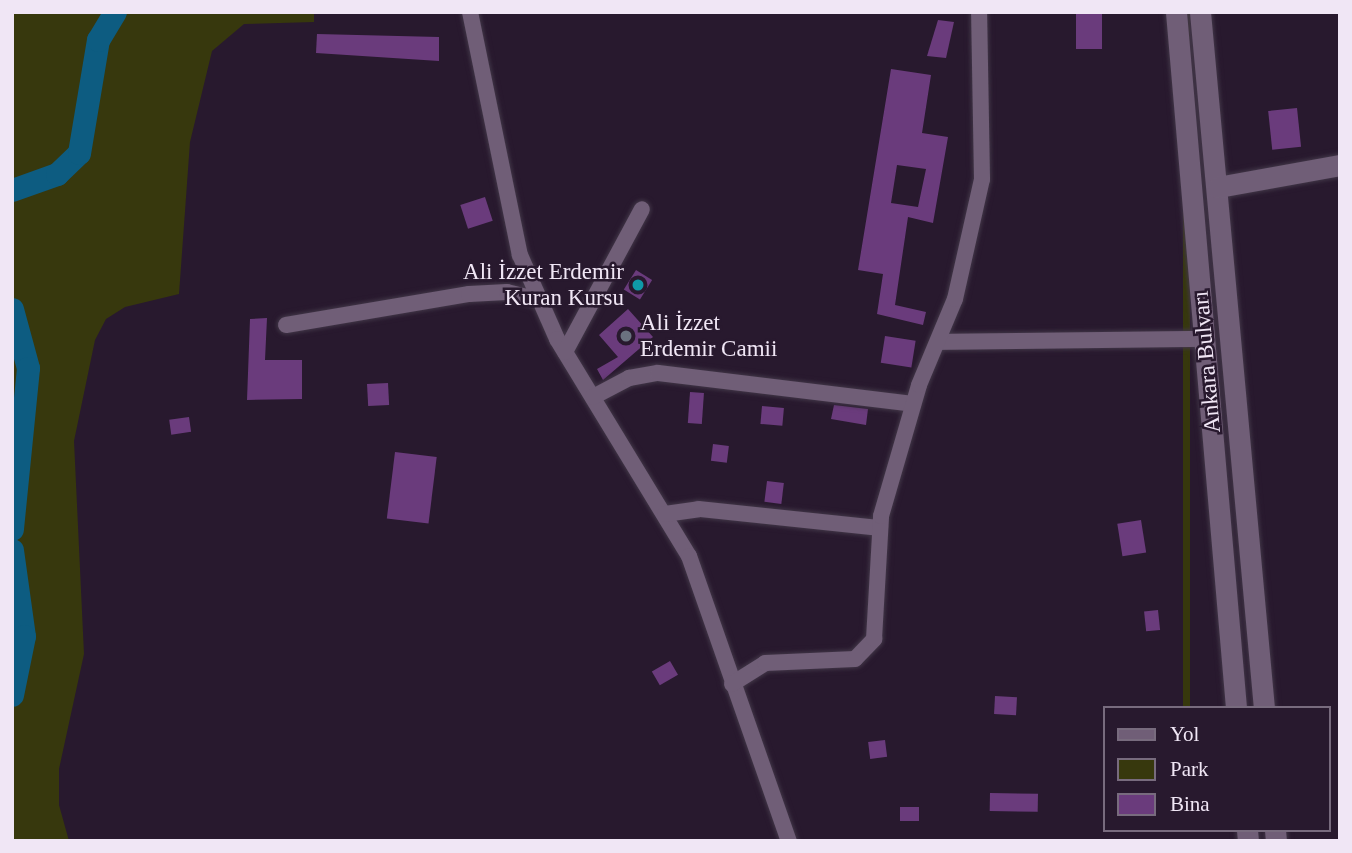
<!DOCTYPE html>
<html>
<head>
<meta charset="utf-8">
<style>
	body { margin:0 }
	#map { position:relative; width:1352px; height:853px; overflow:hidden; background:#28192e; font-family:"Times New Roman",serif }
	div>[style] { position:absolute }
	.green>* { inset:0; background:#37380d; transform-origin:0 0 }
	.river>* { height:23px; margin:-11.5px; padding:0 11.5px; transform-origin:11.5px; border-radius:11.5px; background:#0d5c81 }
	.building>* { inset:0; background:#6a3b7c; transform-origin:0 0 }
	.roads { filter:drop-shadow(0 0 2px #413647) drop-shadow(0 0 2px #413647) }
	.street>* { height:16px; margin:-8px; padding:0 8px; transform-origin:8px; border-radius:8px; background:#705e77 }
	.secondary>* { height:21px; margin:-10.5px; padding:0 10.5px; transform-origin:10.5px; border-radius:10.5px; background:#705e77 }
	.dots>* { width:19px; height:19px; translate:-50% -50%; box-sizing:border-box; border:4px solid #28192e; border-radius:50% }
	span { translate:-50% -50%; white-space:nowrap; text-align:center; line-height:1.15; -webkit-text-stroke:5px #28192e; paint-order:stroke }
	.poi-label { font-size:23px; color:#f0e6f5 }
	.right { translate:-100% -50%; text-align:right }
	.left { translate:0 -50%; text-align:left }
	.street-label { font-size:23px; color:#f0e6f5 }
	.frame { position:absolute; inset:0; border:14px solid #f0e6f5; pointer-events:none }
	.legend { position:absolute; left:1103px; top:706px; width:228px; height:126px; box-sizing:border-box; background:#28192e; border:2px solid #786b7e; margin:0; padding:9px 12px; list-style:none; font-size:21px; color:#f0e6f5 }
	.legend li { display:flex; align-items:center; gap:14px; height:35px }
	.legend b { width:35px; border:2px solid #786b7e }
</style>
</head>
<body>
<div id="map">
	<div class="green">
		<i style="clip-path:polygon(12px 12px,314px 12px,314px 22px,244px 24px,212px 51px,190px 142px,179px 294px,125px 307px,106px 319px,95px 340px,74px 441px,84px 654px,59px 769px,59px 805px,69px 841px,12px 841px)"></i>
		<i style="left:1183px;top:12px;width:7px;height:699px"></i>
	</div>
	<div class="river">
		<i style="left:12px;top:190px;width:48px;rotate:-19.6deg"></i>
		<i style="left:57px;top:174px;width:30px;rotate:-44deg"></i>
		<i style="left:79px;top:153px;width:115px;rotate:-80.5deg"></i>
		<i style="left:98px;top:40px;width:33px;rotate:-59deg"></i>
		<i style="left:12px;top:309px;width:61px;rotate:74.8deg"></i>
		<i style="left:28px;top:368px;width:162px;rotate:95.7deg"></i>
		<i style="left:12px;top:550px;width:87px;rotate:82.1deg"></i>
		<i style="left:24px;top:636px;width:60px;rotate:101.5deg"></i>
	</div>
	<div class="building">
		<i style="left:1076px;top:12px;width:26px;height:37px"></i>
		<i style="clip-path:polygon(938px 20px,954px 22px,946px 58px,927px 56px)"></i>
		<i style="clip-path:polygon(317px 34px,439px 37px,439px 61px,316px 53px)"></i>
		<i style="clip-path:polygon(evenodd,891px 69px,931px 75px,922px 133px,948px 137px,933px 223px,908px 217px,895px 305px,926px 312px,923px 325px,877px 314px,883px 274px,858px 270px,891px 69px,897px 165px,926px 169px,918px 207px,891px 203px,897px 165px)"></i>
		<i style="left:1297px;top:108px;width:39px;height:29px;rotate:84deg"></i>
		<i style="left:485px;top:197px;width:25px;height:26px;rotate:72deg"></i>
		<i style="left:636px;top:270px;width:19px;height:23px;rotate:32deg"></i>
		<i style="clip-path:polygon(628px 309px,653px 337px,603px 380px,597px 369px,618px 357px,599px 335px)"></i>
		<i style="clip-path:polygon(267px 318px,265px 360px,302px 360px,302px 399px,247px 400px,250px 319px)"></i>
		<i style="left:885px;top:336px;width:31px;height:27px;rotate:9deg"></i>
		<i style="left:388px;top:383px;width:22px;height:21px;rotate:87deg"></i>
		<i style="left:690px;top:392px;width:14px;height:31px;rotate:4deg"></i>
		<i style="clip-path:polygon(834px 405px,868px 409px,866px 425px,831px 419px)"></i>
		<i style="left:762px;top:406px;width:22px;height:18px;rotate:5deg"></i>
		<i style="left:189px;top:417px;width:15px;height:20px;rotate:82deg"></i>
		<i style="left:713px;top:444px;width:16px;height:17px;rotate:7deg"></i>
		<i style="left:395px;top:452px;width:42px;height:67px;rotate:7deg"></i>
		<i style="left:767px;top:481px;width:17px;height:21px;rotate:7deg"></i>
		<i style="left:1141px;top:520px;width:33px;height:24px;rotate:81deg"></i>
		<i style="left:1158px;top:610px;width:20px;height:14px;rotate:84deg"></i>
		<i style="left:670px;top:661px;width:16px;height:21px;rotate:60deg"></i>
		<i style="left:995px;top:696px;width:22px;height:18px;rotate:3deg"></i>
		<i style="left:885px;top:740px;width:17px;height:17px;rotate:83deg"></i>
		<i style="left:990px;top:793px;width:48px;height:18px;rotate:1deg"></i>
		<i style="left:900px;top:807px;width:19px;height:14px"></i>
	</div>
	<div class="roads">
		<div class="street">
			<i style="left:470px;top:12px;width:248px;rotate:78.4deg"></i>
			<i style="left:520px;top:255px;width:92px;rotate:66.2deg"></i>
			<i style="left:557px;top:339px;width:254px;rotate:58.7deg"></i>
			<i style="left:689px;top:556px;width:302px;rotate:70.7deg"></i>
			<i style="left:286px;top:325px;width:186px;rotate:-9.6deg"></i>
			<i style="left:469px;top:294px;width:38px;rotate:-3deg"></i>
			<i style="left:507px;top:292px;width:32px;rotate:14deg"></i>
			<i style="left:938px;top:342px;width:264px;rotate:-0.7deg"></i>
			<i style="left:565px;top:352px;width:162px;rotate:-61.7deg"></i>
			<i style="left:593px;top:397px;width:41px;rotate:-27.8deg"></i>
			<i style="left:629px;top:378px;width:29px;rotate:-10deg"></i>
			<i style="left:658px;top:373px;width:257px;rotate:6.9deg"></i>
			<i style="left:665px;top:514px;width:34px;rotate:-8deg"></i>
			<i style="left:699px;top:509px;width:182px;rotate:6deg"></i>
			<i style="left:732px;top:684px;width:39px;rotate:-32deg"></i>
			<i style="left:765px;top:663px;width:90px;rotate:-2.5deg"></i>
			<i style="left:855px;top:659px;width:28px;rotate:-46deg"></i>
			<i style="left:874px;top:639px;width:123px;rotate:-86.7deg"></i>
			<i style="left:881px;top:516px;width:136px;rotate:-73.8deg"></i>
			<i style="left:919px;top:385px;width:93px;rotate:-67.3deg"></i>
			<i style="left:955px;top:299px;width:123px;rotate:-77.3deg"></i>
			<i style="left:982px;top:179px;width:167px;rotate:-91deg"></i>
		</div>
		<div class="secondary">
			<i style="left:1176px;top:12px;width:699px;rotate:85.07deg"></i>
			<i style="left:1200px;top:12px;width:699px;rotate:84.75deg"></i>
			<i style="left:1218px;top:187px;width:124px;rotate:-10.2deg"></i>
			<i style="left:1247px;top:830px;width:11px;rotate:85deg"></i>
			<i style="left:1275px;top:830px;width:11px;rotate:85deg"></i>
		</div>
	</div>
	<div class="dots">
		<i style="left:638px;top:285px;background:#0f9aa8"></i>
		<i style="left:626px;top:336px;background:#6b7280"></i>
	</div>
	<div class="poi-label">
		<span class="right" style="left:624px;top:285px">Ali İzzet Erdemir<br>Kuran Kursu</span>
		<span class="left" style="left:640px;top:336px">Ali İzzet<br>Erdemir Camii</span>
	</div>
	<div class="street-label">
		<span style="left:1207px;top:362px;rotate:-95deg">Ankara Bulvarı</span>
	</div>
	<div class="frame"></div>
	<ul class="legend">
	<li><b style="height:9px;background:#705e77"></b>Yol</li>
	<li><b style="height:19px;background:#37380d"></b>Park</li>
	<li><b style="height:19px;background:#6a3b7c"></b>Bina</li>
	</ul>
</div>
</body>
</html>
